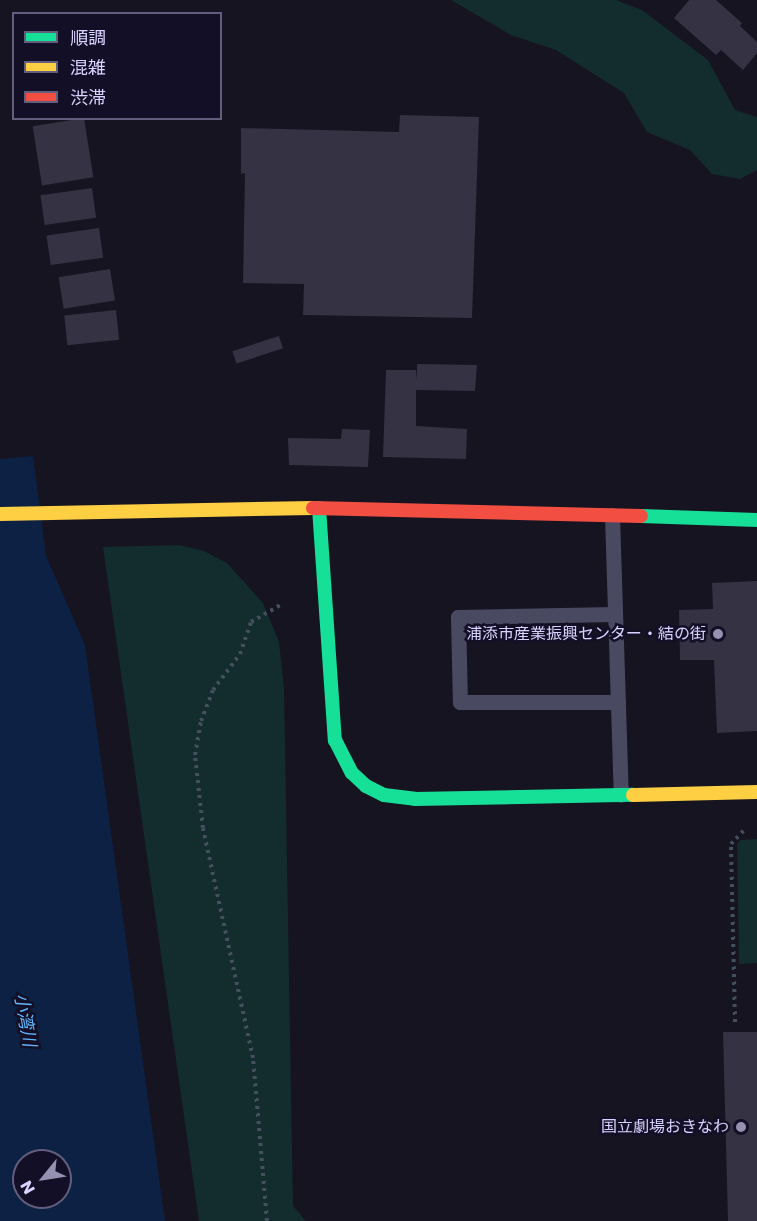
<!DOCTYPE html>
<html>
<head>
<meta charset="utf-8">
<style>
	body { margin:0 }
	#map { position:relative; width:757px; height:1221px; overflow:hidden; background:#161421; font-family:Poppins,"Noto Sans JP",sans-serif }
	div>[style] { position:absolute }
	.green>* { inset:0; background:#132c2d }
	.water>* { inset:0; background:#0d2144 }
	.building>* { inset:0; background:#343243; transform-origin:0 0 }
	.path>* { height:4px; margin-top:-2px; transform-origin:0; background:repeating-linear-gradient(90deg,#44505f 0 3px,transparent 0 7.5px) }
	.lane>* { height:15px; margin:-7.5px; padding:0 7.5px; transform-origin:7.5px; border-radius:7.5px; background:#4a4962 }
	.fast>* { height:14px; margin:-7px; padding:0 7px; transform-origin:7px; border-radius:7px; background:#16e098 }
	.slow>* { height:14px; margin:-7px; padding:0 7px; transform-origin:7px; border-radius:7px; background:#ffcf43 }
	.jam>* { height:14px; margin:-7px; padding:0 7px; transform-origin:7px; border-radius:7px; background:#f24e42 }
	.dots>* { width:16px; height:16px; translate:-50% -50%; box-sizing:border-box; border:3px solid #130f26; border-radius:50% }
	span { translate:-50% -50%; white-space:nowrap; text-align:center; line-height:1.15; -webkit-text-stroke:5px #130f26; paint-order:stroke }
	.poi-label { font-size:16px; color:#d9d4ff }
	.right { translate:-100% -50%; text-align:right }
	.water-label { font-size:18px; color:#62b6ff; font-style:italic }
	.legend { position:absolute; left:12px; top:12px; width:210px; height:108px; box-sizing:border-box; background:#130f26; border:2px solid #625e7d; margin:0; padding:8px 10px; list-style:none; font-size:18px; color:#d9d4ff }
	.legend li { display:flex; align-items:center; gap:12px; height:30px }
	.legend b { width:30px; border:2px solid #625e7d }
	.north { position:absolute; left:12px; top:1149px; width:60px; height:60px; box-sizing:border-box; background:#130f26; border:2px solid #625e7d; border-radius:50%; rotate:240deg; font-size:16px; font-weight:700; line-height:24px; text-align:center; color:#d9d4ff }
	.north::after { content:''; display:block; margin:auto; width:21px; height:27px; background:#9591b1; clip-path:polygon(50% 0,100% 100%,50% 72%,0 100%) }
</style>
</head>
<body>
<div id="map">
	<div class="green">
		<i style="clip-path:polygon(451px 0,616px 0,642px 10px,708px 60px,735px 110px,757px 117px,757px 170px,740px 179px,712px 174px,690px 150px,647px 132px,624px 93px,556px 50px,511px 35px)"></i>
		<i style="clip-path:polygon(179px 545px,204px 551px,227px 563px,263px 603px,279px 642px,284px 688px,293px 1206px,306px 1221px,199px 1221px,103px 547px)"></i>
		<i style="clip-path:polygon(757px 839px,757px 963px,739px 964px,737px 844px,741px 840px)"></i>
	</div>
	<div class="water">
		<i style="clip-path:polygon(evenodd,33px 456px,46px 556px,85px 645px,165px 1221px,0 1221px,0 459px,33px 456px,24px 1161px,60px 1161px,60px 1197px,24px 1197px,24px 1161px)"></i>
	</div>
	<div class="building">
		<i style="clip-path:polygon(689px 0,716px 0,742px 23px,740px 26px,757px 42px,757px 53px,743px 70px,721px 50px,716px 55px,674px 18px)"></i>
		<i style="clip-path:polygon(400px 115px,479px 117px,472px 318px,303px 315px,304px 284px,243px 283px,245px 173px,241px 174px,241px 128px,399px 132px)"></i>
		<i style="left:84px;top:118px;width:60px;height:52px;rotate:81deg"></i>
		<i style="left:92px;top:188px;width:30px;height:52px;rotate:82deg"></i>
		<i style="left:99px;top:228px;width:30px;height:53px;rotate:82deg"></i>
		<i style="left:110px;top:269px;width:32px;height:52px;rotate:81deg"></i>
		<i style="left:116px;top:310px;width:30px;height:52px;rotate:84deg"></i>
		<i style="left:279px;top:336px;width:13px;height:49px;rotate:72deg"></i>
		<i style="clip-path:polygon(417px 364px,477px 365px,475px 391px,416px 390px,416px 426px,467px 429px,466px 459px,383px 457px,386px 370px,416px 370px,417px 380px)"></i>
		<i style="clip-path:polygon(342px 429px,370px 430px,368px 467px,289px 465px,288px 438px,341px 439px)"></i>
		<i style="clip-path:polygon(757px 581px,757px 731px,717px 733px,714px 660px,680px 660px,679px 610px,713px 609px,712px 583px)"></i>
		<i style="clip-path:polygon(723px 1032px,757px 1032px,757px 1221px,728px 1221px)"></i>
	</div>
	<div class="path">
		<i style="left:735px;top:1022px;width:178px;rotate:-91.3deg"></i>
		<i style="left:731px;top:844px;width:19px;rotate:-47deg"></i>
		<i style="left:267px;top:1221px;width:164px;rotate:-94.9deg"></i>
		<i style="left:253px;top:1058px;width:235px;rotate:-102.3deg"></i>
		<i style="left:203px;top:828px;width:73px;rotate:-96.3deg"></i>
		<i style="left:195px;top:755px;width:35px;rotate:-80deg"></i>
		<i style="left:201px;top:721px;width:33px;rotate:-69deg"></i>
		<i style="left:213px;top:690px;width:45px;rotate:-53.1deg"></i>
		<i style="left:240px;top:654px;width:34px;rotate:-71deg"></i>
		<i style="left:251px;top:622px;width:34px;rotate:-30deg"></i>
	</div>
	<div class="lane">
		<i style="left:612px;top:515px;width:280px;rotate:88.2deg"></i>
		<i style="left:615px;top:614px;width:157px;rotate:178.9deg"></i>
		<i style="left:458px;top:617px;width:85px;rotate:88.7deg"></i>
		<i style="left:460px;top:702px;width:158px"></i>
	</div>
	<div class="fast">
		<i style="left:319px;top:508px;width:233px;rotate:86.1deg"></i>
		<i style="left:335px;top:740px;width:37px;rotate:63deg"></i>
		<i style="left:352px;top:773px;width:19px;rotate:43deg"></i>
		<i style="left:366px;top:786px;width:20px;rotate:27deg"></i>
		<i style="left:384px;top:795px;width:31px;rotate:7deg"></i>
		<i style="left:415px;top:799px;width:218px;rotate:-1.1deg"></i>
		<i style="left:641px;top:516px;width:116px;rotate:2deg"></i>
	</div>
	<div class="slow">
		<i style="left:0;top:514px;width:313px;rotate:-1.1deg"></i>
		<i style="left:633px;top:795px;width:124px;rotate:-1.4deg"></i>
	</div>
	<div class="jam">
		<i style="left:313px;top:508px;width:328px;rotate:1.4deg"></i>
	</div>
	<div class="dots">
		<i style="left:718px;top:634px;background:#9591b1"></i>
		<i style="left:741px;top:1127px;background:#9591b1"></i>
	</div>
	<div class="poi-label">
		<span class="right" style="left:706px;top:634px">浦添市産業振興センター・結の街</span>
		<span class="right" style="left:729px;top:1127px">国立劇場おきなわ</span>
	</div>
	<div class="water-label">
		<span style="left:25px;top:1020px;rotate:80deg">小湾川</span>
	</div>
	<ul class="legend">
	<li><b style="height:8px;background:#16e098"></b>順調</li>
	<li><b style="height:8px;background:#ffcf43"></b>混雑</li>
	<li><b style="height:8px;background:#f24e42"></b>渋滞</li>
	</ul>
	<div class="north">N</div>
</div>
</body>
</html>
